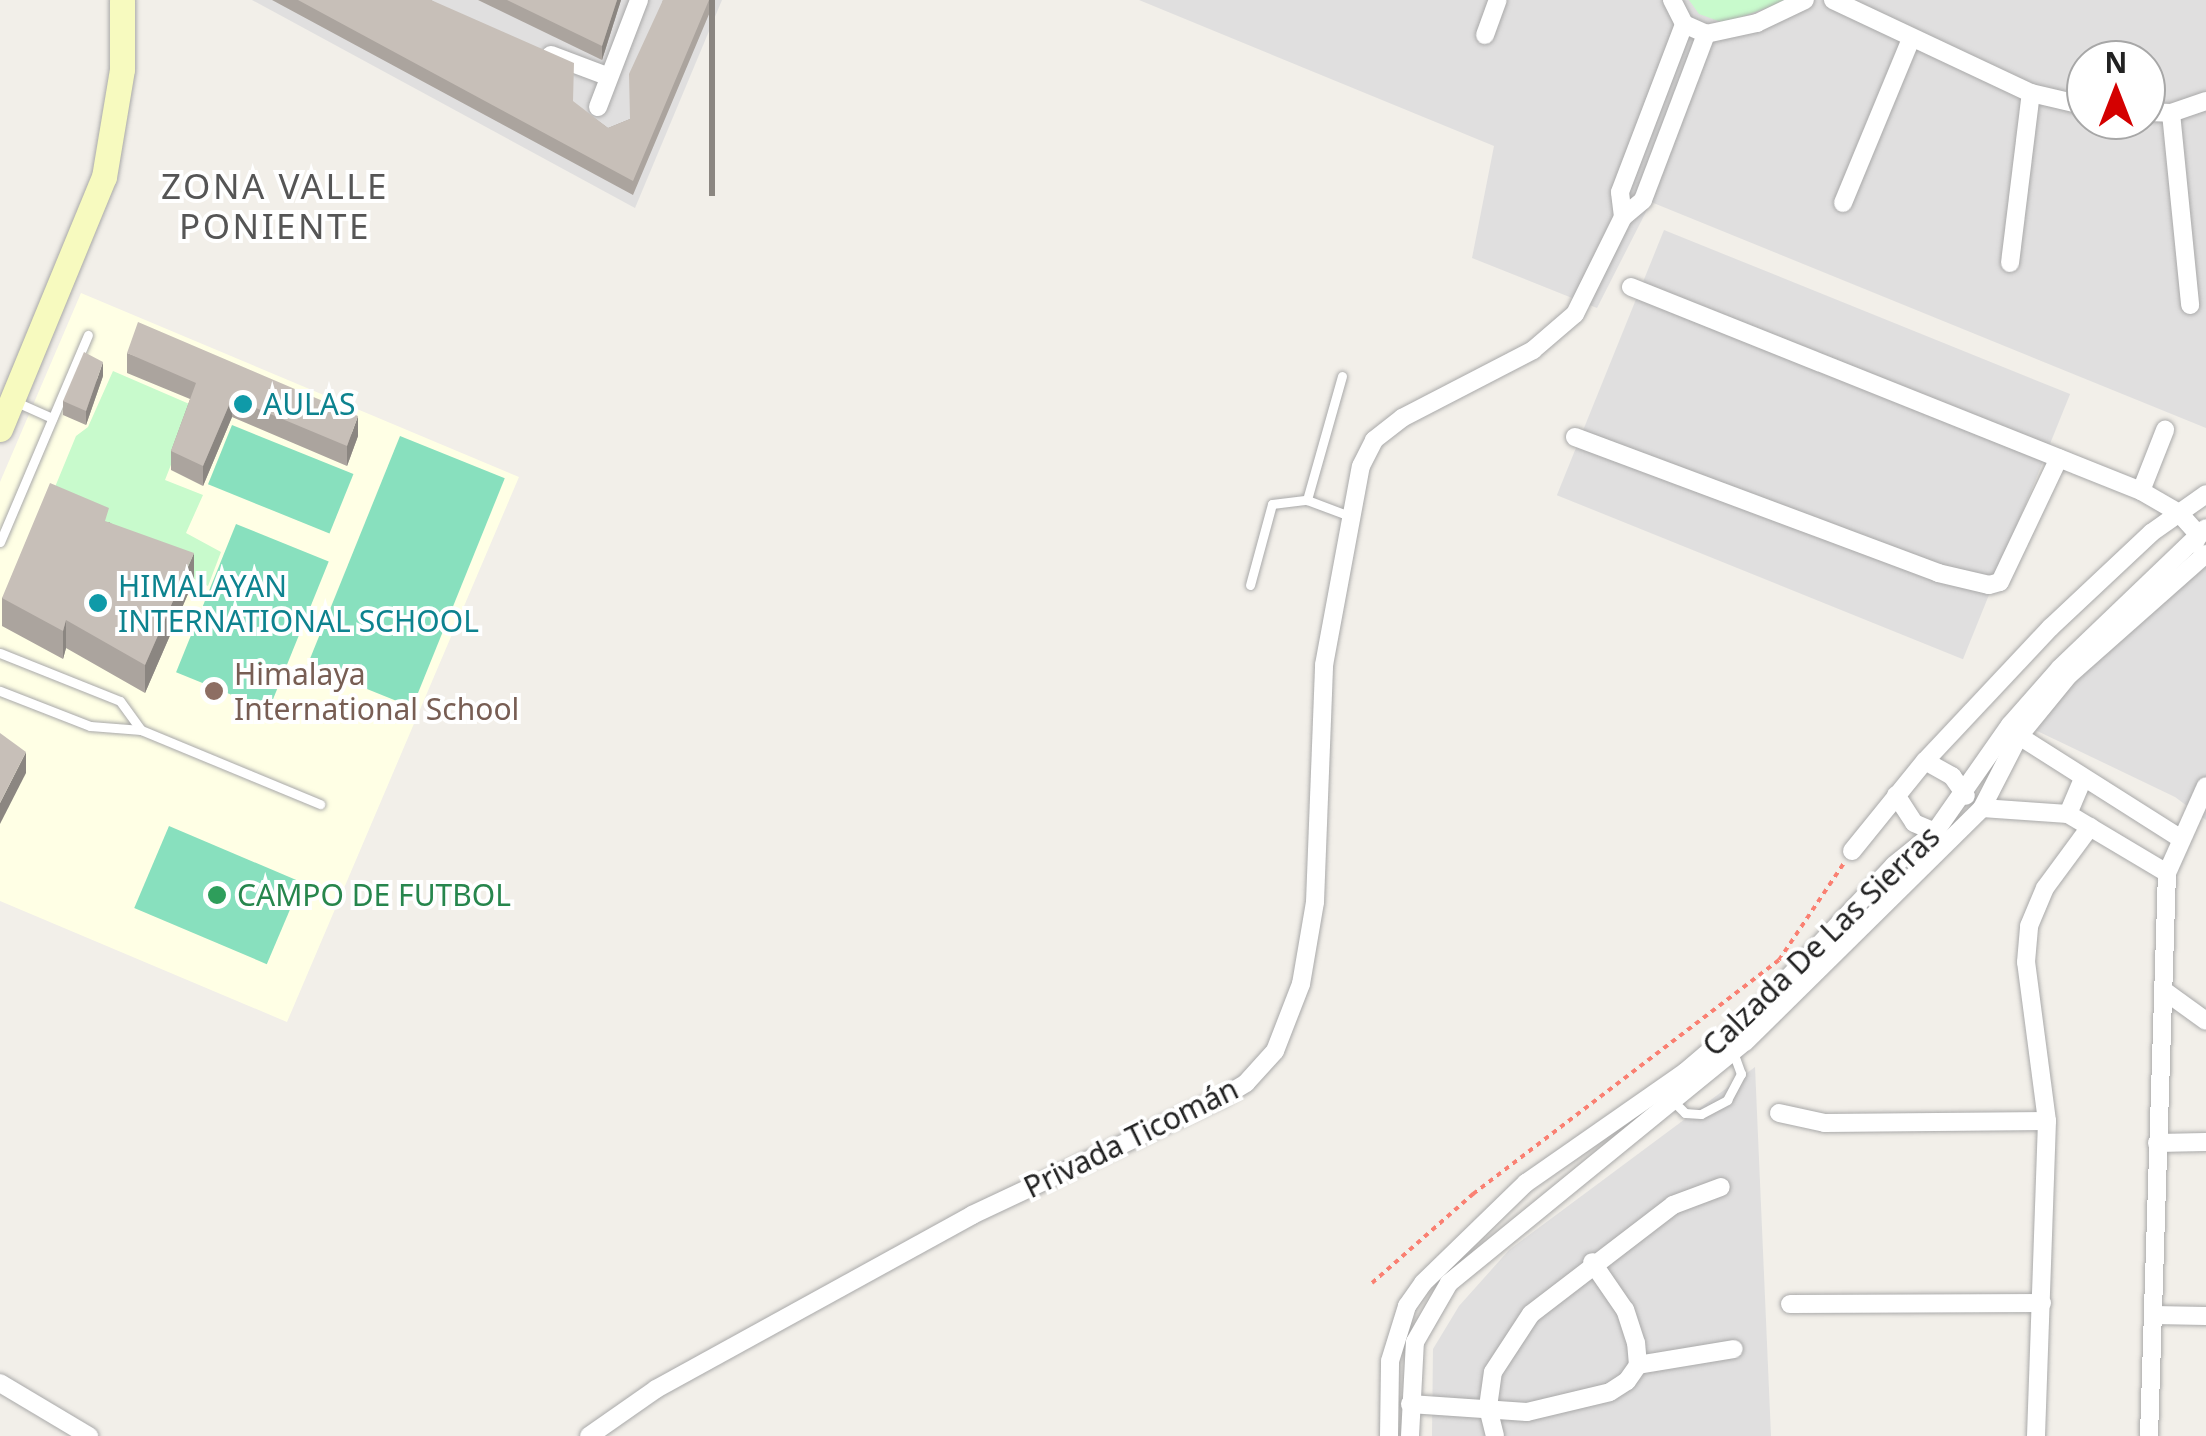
<!DOCTYPE html>
<html>
<head>
<meta charset="utf-8">
<style>
	body { margin:0 }
	#map { position:relative; width:2206px; height:1436px; overflow:hidden; background:#f2efe9; font-family:"Noto Sans",sans-serif }
	div>[style] { position:absolute }
	.residential>* { inset:0; background:#e0dfdf; transform-origin:0 0 }
	.education>* { inset:0; background:#ffffe5 }
	.park>* { inset:0; background:#c8facc }
	.pitch>* { inset:0; background:#88e0be; transform-origin:0 0 }
	.path>* { height:4px; margin-top:-2px; transform-origin:0; background:repeating-linear-gradient(90deg,#fa8072 0 5px,transparent 0 10px) }
	.roads { filter:drop-shadow(0 0 2px #a9a9a9) drop-shadow(0 0 2px #a9a9a9) }
	.lane>* { height:9px; margin:-4.5px; padding:0 4.5px; transform-origin:4.5px; border-radius:4.5px; background:#fff }
	.street>* { height:18px; margin:-9px; padding:0 9px; transform-origin:9px; border-radius:9px; background:#fff }
	.secondary>* { height:25px; margin:-12.5px; padding:0 12.5px; transform-origin:12.5px; border-radius:12.5px; background:#f7fabf }
	.wall>* { inset:0; background:#aba49e }
	.shaded-wall>* { inset:0; background:#8b8681; transform-origin:0 0 }
	.building>* { inset:0; background:#c7bfb8 }
	.dots>* { width:28px; height:28px; translate:-50% -50%; box-sizing:border-box; border:5px solid #fff; border-radius:50% }
	span { translate:-50% -50%; white-space:nowrap; text-align:center; line-height:1.15; -webkit-text-stroke:8px #fff; paint-order:stroke }
	.culture-label { font-size:30px; color:#0d838f }
	.left { translate:0 -50%; text-align:left }
	.education-label { font-size:30px; color:#785e54 }
	.leisure-label { font-size:30px; color:#27864d }
	.street-label { font-size:30px; color:#222 }
	.quarter-label { font-size:35px; color:#555; letter-spacing:2.5px }
	.north { position:absolute; left:2066px; top:40px; width:100px; height:100px; box-sizing:border-box; background:#fff; border:2px solid #a7a7a7; border-radius:50%; rotate:0deg; font-size:28px; font-weight:700; line-height:40px; text-align:center; color:#222 }
	.north::after { content:''; display:block; margin:auto; width:35px; height:45px; background:#d40000; clip-path:polygon(50% 0,100% 100%,50% 72%,0 100%) }
</style>
</head>
<body>
<div id="map">
	<div class="residential">
		<i style="clip-path:polygon(252px 0,722px 0,635px 208px)"></i>
		<i style="clip-path:polygon(evenodd,1139px 0,2206px 0,2206px 428px,1651px 202px,1597px 308px,1472px 258px,1494px 146px,1139px 0,2086px 60px,2146px 60px,2146px 120px,2086px 120px,2086px 60px)"></i>
		<i style="left:1664px;top:230px;width:438px;height:286px;rotate:22deg"></i>
		<i style="clip-path:polygon(2206px 548px,2206px 820px,2175px 797px,2027px 726px)"></i>
		<i style="clip-path:polygon(1755px 1067px,1771px 1436px,1432px 1436px,1433px 1349px,1459px 1306px,1509px 1250px)"></i>
	</div>
	<div class="education">
		<i style="clip-path:polygon(81px 293px,519px 477px,287px 1022px,0 901px,0 482px)"></i>
	</div>
	<div class="park">
		<i style="clip-path:polygon(1689px 0,1789px 0,1724px 23px,1699px 14px)"></i>
		<i style="clip-path:polygon(113px 371px,194px 406px,165px 480px,203px 495px,186px 533px,221px 552px,208px 586px,48px 504px,76px 436px,88px 427px)"></i>
	</div>
	<div class="pitch">
		<i style="left:232px;top:425px;width:131px;height:64px;rotate:22deg"></i>
		<i style="left:400px;top:436px;width:113px;height:247px;rotate:22deg"></i>
		<i style="left:236px;top:524px;width:100px;height:160px;rotate:22deg"></i>
		<i style="left:169px;top:826px;width:144px;height:89px;rotate:23deg"></i>
	</div>
	<div class="path">
		<i style="left:1372px;top:1283px;width:135px;rotate:-41.4deg"></i>
		<i style="left:1473px;top:1194px;width:385px;rotate:-37.4deg"></i>
		<i style="left:1779px;top:960px;width:117px;rotate:-56.2deg"></i>
	</div>
	<div class="roads">
		<div class="lane">
			<i style="left:1342px;top:376px;width:129px;rotate:105.8deg"></i>
			<i style="left:1307px;top:500px;width:43px;rotate:20.6deg"></i>
			<i style="left:14px;top:401px;width:42px;rotate:24.1deg"></i>
			<i style="left:0;top:542px;width:225px;rotate:-67deg"></i>
			<i style="left:1250px;top:585px;width:84px;rotate:-74.8deg"></i>
			<i style="left:1272px;top:504px;width:35px;rotate:-7deg"></i>
			<i style="left:0;top:653px;width:129px;rotate:21.8deg"></i>
			<i style="left:120px;top:701px;width:36px;rotate:54deg"></i>
			<i style="left:141px;top:730px;width:51px;rotate:-175.5deg"></i>
			<i style="left:90px;top:726px;width:97px;rotate:-158.7deg"></i>
			<i style="left:141px;top:730px;width:194px;rotate:22.5deg"></i>
			<i style="left:1673px;top:1101px;width:17px;rotate:45deg"></i>
			<i style="left:1685px;top:1113px;width:16px;rotate:4deg"></i>
			<i style="left:1701px;top:1114px;width:30px;rotate:-28deg"></i>
			<i style="left:1727px;top:1100px;width:30px;rotate:-62deg"></i>
			<i style="left:1741px;top:1074px;width:23px;rotate:-110deg"></i>
		</div>
		<div class="street">
			<i style="left:1672px;top:0;width:27px;rotate:63deg"></i>
			<i style="left:1684px;top:24px;width:24px;rotate:24deg"></i>
			<i style="left:1706px;top:34px;width:52px;rotate:-12.2deg"></i>
			<i style="left:1757px;top:23px;width:53px;rotate:-25.6deg"></i>
			<i style="left:1833px;top:0;width:219px;rotate:25.2deg"></i>
			<i style="left:2031px;top:93px;width:57px;rotate:13.3deg"></i>
			<i style="left:1485px;top:35px;width:37px;rotate:-70deg"></i>
			<i style="left:551px;top:55px;width:60px;rotate:20.6deg"></i>
			<i style="left:598px;top:107px;width:115px;rotate:-69deg"></i>
			<i style="left:2146px;top:112px;width:25px;rotate:2deg"></i>
			<i style="left:2171px;top:113px;width:37px;rotate:-19deg"></i>
			<i style="left:2171px;top:113px;width:193px;rotate:84.3deg"></i>
			<i style="left:1843px;top:203px;width:178px;rotate:-67.5deg"></i>
			<i style="left:1623px;top:217px;width:25px;rotate:-97deg"></i>
			<i style="left:1620px;top:192px;width:180px;rotate:-69.1deg"></i>
			<i style="left:2010px;top:263px;width:171px;rotate:-83deg"></i>
			<i style="left:1631px;top:287px;width:549px;rotate:21.8deg"></i>
			<i style="left:2141px;top:491px;width:44px;rotate:30.1deg"></i>
			<i style="left:2179px;top:513px;width:30px;rotate:48deg"></i>
			<i style="left:2199px;top:535px;width:10px;rotate:119deg"></i>
			<i style="left:1575px;top:437px;width:388px;rotate:20.5deg"></i>
			<i style="left:1938px;top:573px;width:52px;rotate:13.2deg"></i>
			<i style="left:1989px;top:585px;width:11px;rotate:-15deg"></i>
			<i style="left:2000px;top:582px;width:137px;rotate:-64.6deg"></i>
			<i style="left:2141px;top:491px;width:66px;rotate:-68.5deg"></i>
			<i style="left:2019px;top:736px;width:192px;rotate:32.4deg"></i>
			<i style="left:1925px;top:761px;width:31px;rotate:29deg"></i>
			<i style="left:1952px;top:776px;width:24px;rotate:55deg"></i>
			<i style="left:1896px;top:795px;width:33px;rotate:57deg"></i>
			<i style="left:1914px;top:823px;width:23px;rotate:23deg"></i>
			<i style="left:1982px;top:808px;width:86px;rotate:4deg"></i>
			<i style="left:2068px;top:814px;width:115px;rotate:30.8deg"></i>
			<i style="left:2068px;top:814px;width:38px;rotate:-67deg"></i>
			<i style="left:1852px;top:851px;width:116px;rotate:-51deg"></i>
			<i style="left:1925px;top:761px;width:183px;rotate:-46.8deg"></i>
			<i style="left:2050px;top:628px;width:139px;rotate:-43.2deg"></i>
			<i style="left:2151px;top:533px;width:67px;rotate:-35.3deg"></i>
			<i style="left:2166px;top:992px;width:49px;rotate:35.9deg"></i>
			<i style="left:1779px;top:1113px;width:47px;rotate:12.3deg"></i>
			<i style="left:1825px;top:1123px;width:222px;rotate:-0.5deg"></i>
			<i style="left:2157px;top:1143px;width:49px;rotate:-1.2deg"></i>
			<i style="left:1790px;top:1304px;width:252px;rotate:-0.2deg"></i>
			<i style="left:2154px;top:1315px;width:52px;rotate:1.1deg"></i>
			<i style="left:1638px;top:1365px;width:97px;rotate:-9.5deg"></i>
			<i style="left:0;top:1383px;width:104px;rotate:30.8deg"></i>
			<i style="left:1410px;top:1404px;width:117px;rotate:3.9deg"></i>
			<i style="left:1527px;top:1412px;width:85px;rotate:-13.5deg"></i>
			<i style="left:1610px;top:1392px;width:20px;rotate:-33deg"></i>
			<i style="left:1627px;top:1381px;width:19px;rotate:-55deg"></i>
			<i style="left:1638px;top:1365px;width:22px;rotate:-95deg"></i>
			<i style="left:1636px;top:1343px;width:35px;rotate:-108deg"></i>
			<i style="left:1625px;top:1310px;width:58px;rotate:-124.5deg"></i>
			<i style="left:589px;top:1436px;width:82px;rotate:-35deg"></i>
			<i style="left:656px;top:1389px;width:361px;rotate:-28.8deg"></i>
			<i style="left:972px;top:1215px;width:277px;rotate:-25.2deg"></i>
			<i style="left:1223px;top:1097px;width:27px;rotate:-31deg"></i>
			<i style="left:1246px;top:1083px;width:43px;rotate:-47.8deg"></i>
			<i style="left:1275px;top:1051px;width:72px;rotate:-68.8deg"></i>
			<i style="left:1301px;top:984px;width:83px;rotate:-80.3deg"></i>
			<i style="left:1315px;top:902px;width:237px;rotate:-87.8deg"></i>
			<i style="left:1324px;top:665px;width:202px;rotate:-79.5deg"></i>
			<i style="left:1361px;top:466px;width:29px;rotate:-63deg"></i>
			<i style="left:1374px;top:440px;width:36px;rotate:-38deg"></i>
			<i style="left:1402px;top:418px;width:148px;rotate:-27.4deg"></i>
			<i style="left:1533px;top:350px;width:55px;rotate:-40.6deg"></i>
			<i style="left:1575px;top:314px;width:108px;rotate:-63.7deg"></i>
			<i style="left:1623px;top:217px;width:26px;rotate:-40deg"></i>
			<i style="left:1643px;top:200px;width:178px;rotate:-69.2deg"></i>
			<i style="left:1389px;top:1436px;width:75px;rotate:-89.2deg"></i>
			<i style="left:1390px;top:1361px;width:58px;rotate:-72.8deg"></i>
			<i style="left:1407px;top:1306px;width:28px;rotate:-55deg"></i>
			<i style="left:1423px;top:1283px;width:144px;rotate:-44.2deg"></i>
			<i style="left:1526px;top:1183px;width:194px;rotate:-34.9deg"></i>
			<i style="left:1685px;top:1072px;width:97px;rotate:-40.4deg"></i>
			<i style="left:1759px;top:1009px;width:197px;rotate:-46.8deg"></i>
			<i style="left:1894px;top:865px;width:53px;rotate:-38.8deg"></i>
			<i style="left:1935px;top:832px;width:131px;rotate:-55deg"></i>
			<i style="left:2010px;top:725px;width:76px;rotate:-48.7deg"></i>
			<i style="left:2060px;top:668px;width:202px;rotate:-43.8deg"></i>
			<i style="left:1410px;top:1436px;width:94px;rotate:-87deg"></i>
			<i style="left:1415px;top:1342px;width:68px;rotate:-60deg"></i>
			<i style="left:1449px;top:1283px;width:382px;rotate:-39.2deg"></i>
			<i style="left:1745px;top:1042px;width:333px;rotate:-44.6deg"></i>
			<i style="left:1982px;top:808px;width:81px;rotate:-62.8deg"></i>
			<i style="left:2019px;top:736px;width:79px;rotate:-50.7deg"></i>
			<i style="left:2069px;top:675px;width:183px;rotate:-41.5deg"></i>
			<i style="left:1495px;top:1436px;width:30px;rotate:-104deg"></i>
			<i style="left:1488px;top:1407px;width:35px;rotate:-82deg"></i>
			<i style="left:1493px;top:1372px;width:69px;rotate:-56.8deg"></i>
			<i style="left:1531px;top:1314px;width:179px;rotate:-37.5deg"></i>
			<i style="left:1673px;top:1205px;width:51px;rotate:-20.6deg"></i>
			<i style="left:2036px;top:1436px;width:315px;rotate:-88deg"></i>
			<i style="left:2047px;top:1121px;width:160px;rotate:-97.5deg"></i>
			<i style="left:2026px;top:962px;width:36px;rotate:-85deg"></i>
			<i style="left:2029px;top:926px;width:41px;rotate:-67.2deg"></i>
			<i style="left:2045px;top:888px;width:76px;rotate:-53.6deg"></i>
			<i style="left:2149px;top:1436px;width:563px;rotate:-88.17deg"></i>
			<i style="left:2167px;top:873px;width:95px;rotate:-65.9deg"></i>
		</div>
		<div class="secondary">
			<i style="left:0;top:429px;width:273px;rotate:-67.6deg"></i>
			<i style="left:104px;top:177px;width:109px;rotate:-80.5deg"></i>
			<i style="left:122px;top:69px;width:69px;rotate:-90deg"></i>
		</div>
	</div>
	<div class="wall">
		<i style="clip-path:polygon(272px 0,431px 0,608px 128px,630px 119px,663px 0,715px 0,633px 195px)"></i>
		<i style="clip-path:polygon(478px 0,621px 0,602px 60px)"></i>
		<i style="clip-path:polygon(127px 353px,358px 436px,347px 466px,232px 417px,203px 486px,171px 470px,171px 451px,190px 399px,127px 373px)"></i>
		<i style="clip-path:polygon(103px 376px,86px 425px,63px 415px,63px 401px)"></i>
		<i style="clip-path:polygon(109px 522px,194px 580px,145px 693px,66px 648px,63px 659px,2px 626px,2px 598px)"></i>
	</div>
	<div class="shaded-wall">
		<i style="clip-path:polygon(617px 0,621px 0,602px 60px,602px 46px)"></i>
		<i style="left:709px;top:0;width:6px;height:196px"></i>
		<i style="clip-path:polygon(103px 362px,103px 376px,86px 425px,86px 411px)"></i>
		<i style="clip-path:polygon(232px 398px,232px 417px,203px 486px,203px 466px)"></i>
		<i style="clip-path:polygon(358px 416px,358px 436px,347px 466px,347px 446px)"></i>
		<i style="clip-path:polygon(194px 553px,194px 580px,145px 693px,145px 665px)"></i>
		<i style="clip-path:polygon(66px 620px,66px 648px,63px 659px,63px 631px)"></i>
		<i style="clip-path:polygon(26px 752px,26px 773px,0 824px,0 803px)"></i>
	</div>
	<div class="building">
		<i style="clip-path:polygon(298px 0,431px 0,574px 63px,573px 101px,608px 128px,630px 119px,629px 74px,663px 0,709px 0,633px 181px)"></i>
		<i style="clip-path:polygon(507px 0,617px 0,602px 46px)"></i>
		<i style="clip-path:polygon(138px 322px,358px 416px,347px 446px,232px 398px,203px 466px,171px 451px,196px 383px,127px 353px)"></i>
		<i style="clip-path:polygon(84px 352px,103px 362px,86px 411px,63px 401px)"></i>
		<i style="clip-path:polygon(50px 483px,109px 508px,105px 521px,194px 553px,145px 665px,66px 620px,63px 631px,2px 598px)"></i>
		<i style="clip-path:polygon(0 733px,26px 752px,0 803px)"></i>
	</div>
	<div class="dots">
		<i style="left:243px;top:404px;background:#0f9aa8"></i>
		<i style="left:98px;top:603px;background:#0f9aa8"></i>
		<i style="left:214px;top:691px;background:#8d6e63"></i>
		<i style="left:217px;top:895px;background:#2e9e5b"></i>
	</div>
	<div class="culture-label">
		<span class="left" style="left:263px;top:404px">AULAS</span>
		<span class="left" style="left:118px;top:603px">HIMALAYAN<br>INTERNATIONAL SCHOOL</span>
	</div>
	<div class="education-label">
		<span class="left" style="left:234px;top:691px">Himalaya<br>International School</span>
	</div>
	<div class="leisure-label">
		<span class="left" style="left:237px;top:895px">CAMPO DE FUTBOL</span>
	</div>
	<div class="street-label">
		<span style="left:1821px;top:941px;rotate:-44deg">Calzada De Las Sierras</span>
		<span style="left:1131px;top:1138px;rotate:-26deg">Privada Ticomán</span>
	</div>
	<div class="quarter-label">
		<span style="left:275px;top:206px">ZONA VALLE<br>PONIENTE</span>
	</div>
	<div class="north">N</div>
</div>
</body>
</html>
